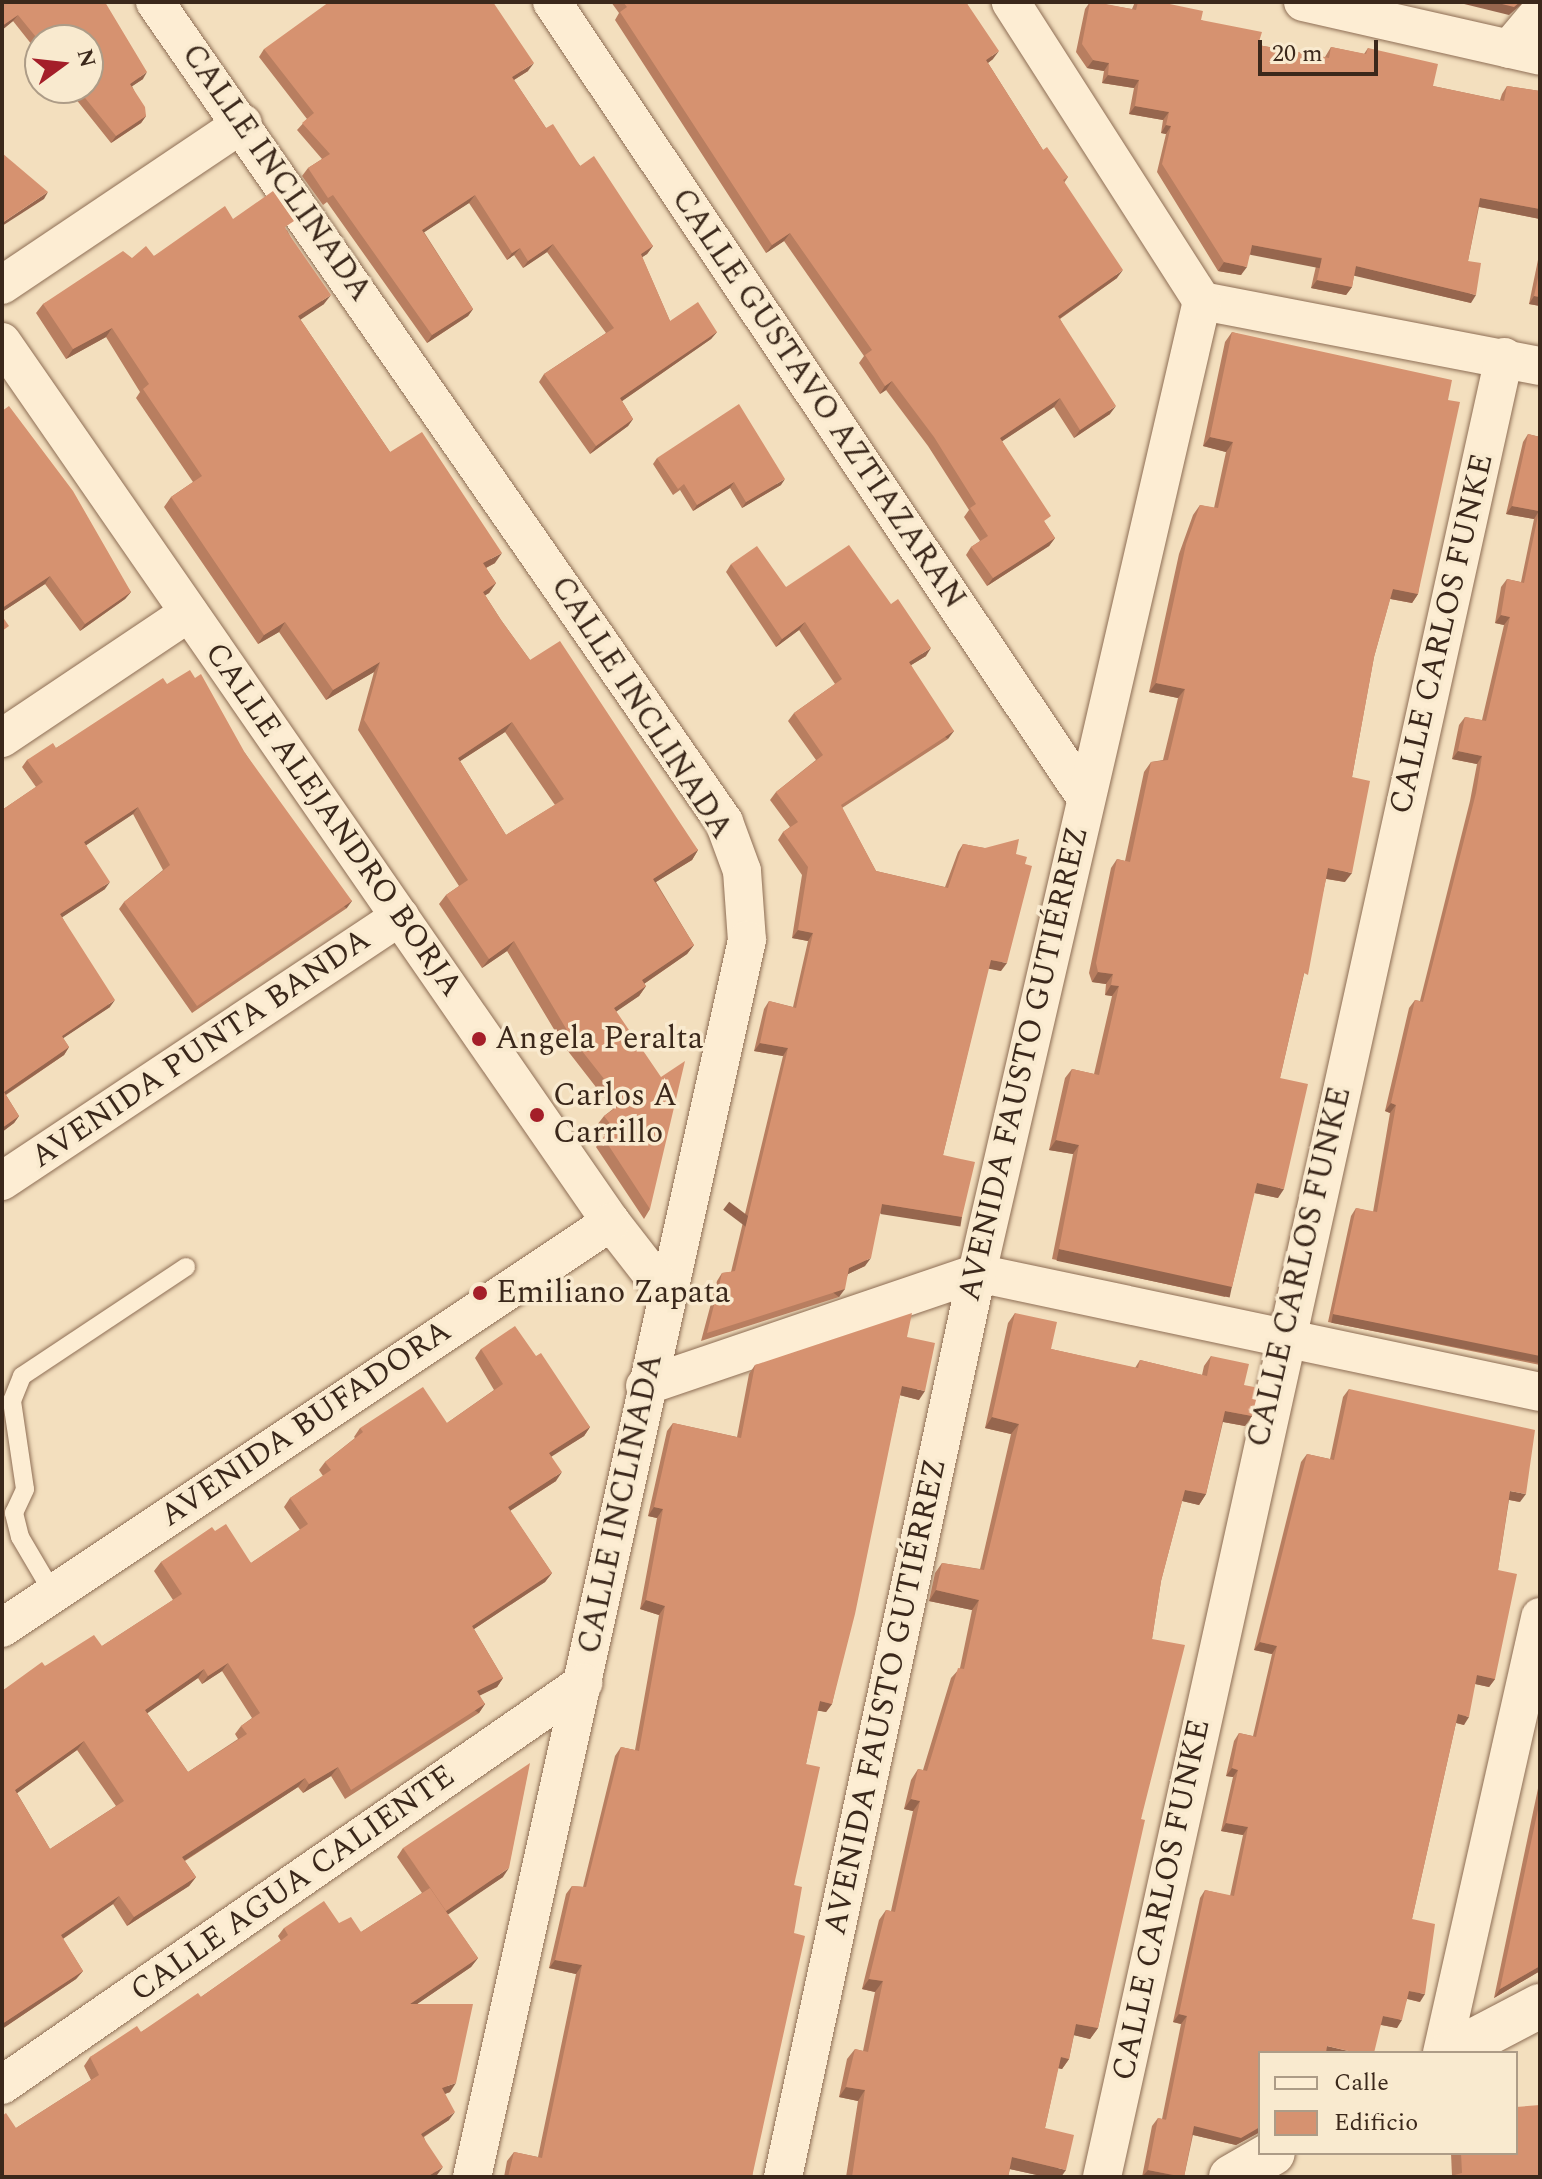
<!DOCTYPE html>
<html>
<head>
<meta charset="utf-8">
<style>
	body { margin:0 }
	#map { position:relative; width:1542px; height:2179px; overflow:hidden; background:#f3dfbe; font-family:Spectral,serif }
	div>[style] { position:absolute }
	.roads { filter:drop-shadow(0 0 2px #8e6e55) drop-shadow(0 0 2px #8e6e55) }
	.service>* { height:18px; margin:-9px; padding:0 9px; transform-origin:9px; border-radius:9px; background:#fdedd3 }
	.minor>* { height:38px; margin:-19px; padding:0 19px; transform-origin:19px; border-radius:19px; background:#fdedd3 }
	.tertiary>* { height:44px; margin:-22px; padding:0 22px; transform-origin:22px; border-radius:22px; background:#fdedd3 }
	.wall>* { inset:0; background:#b87e60 }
	.shaded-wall>* { inset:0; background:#96664e; transform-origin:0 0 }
	.building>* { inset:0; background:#d69270 }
	.dots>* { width:22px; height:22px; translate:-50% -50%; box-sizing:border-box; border:4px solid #f9eacf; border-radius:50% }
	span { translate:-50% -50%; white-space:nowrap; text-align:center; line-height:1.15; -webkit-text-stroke:7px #f9eacf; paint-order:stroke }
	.street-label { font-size:32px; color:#3b281b }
	.poi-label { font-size:32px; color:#3b281b }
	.left { translate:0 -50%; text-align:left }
	.frame { position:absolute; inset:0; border:4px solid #3b281b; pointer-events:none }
	.legend { position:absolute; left:1258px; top:2051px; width:260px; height:104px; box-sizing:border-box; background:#f9eacf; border:2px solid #ad9c87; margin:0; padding:10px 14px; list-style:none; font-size:24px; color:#3b281b }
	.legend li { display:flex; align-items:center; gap:16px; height:40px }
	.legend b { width:40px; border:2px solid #ad9c87 }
	.north { position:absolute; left:24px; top:24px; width:80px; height:80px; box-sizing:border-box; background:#f9eacf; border:2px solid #ad9c87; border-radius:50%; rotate:75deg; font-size:22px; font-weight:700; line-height:32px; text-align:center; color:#3b281b }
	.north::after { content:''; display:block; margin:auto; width:28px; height:36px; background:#a41e29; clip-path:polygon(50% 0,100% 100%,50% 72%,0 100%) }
	.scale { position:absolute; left:1258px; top:40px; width:120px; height:36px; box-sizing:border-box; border:4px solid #3b281b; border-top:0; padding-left:10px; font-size:24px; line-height:28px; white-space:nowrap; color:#3b281b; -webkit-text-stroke:6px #f9eacf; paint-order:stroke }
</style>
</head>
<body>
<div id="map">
	<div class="roads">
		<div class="service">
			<i style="left:53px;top:1593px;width:65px;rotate:-120.5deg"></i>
			<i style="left:20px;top:1537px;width:25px;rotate:-104deg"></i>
			<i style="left:14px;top:1513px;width:26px;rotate:-65deg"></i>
			<i style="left:25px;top:1489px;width:89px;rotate:-98.4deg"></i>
			<i style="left:12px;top:1401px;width:27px;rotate:-68deg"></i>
			<i style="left:22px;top:1376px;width:197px;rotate:-33.6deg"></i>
		</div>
		<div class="minor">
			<i style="left:155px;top:2px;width:998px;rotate:55.24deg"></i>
			<i style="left:724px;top:822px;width:52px;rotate:69.8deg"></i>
			<i style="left:742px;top:871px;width:69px;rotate:85.9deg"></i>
			<i style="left:747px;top:940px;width:1267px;rotate:102.53deg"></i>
			<i style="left:552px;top:2px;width:955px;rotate:56.14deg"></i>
			<i style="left:1303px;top:2px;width:243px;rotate:12.8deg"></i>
			<i style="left:1509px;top:49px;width:48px;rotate:-50deg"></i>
			<i style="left:2px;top:285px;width:290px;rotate:-33.9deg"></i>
			<i style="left:1202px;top:301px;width:344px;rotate:10.9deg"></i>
			<i style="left:2px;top:342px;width:1070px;rotate:55.32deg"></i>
			<i style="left:611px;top:1222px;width:91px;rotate:52.1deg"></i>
			<i style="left:2px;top:738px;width:225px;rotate:-33.8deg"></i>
			<i style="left:2px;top:1181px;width:478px;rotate:-33.6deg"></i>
			<i style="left:645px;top:1386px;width:351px;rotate:-18.8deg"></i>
			<i style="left:977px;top:1273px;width:575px;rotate:11.93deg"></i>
			<i style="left:2px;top:1628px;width:732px;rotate:-33.69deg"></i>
			<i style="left:1442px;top:2053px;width:447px;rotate:-77.3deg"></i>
			<i style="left:2px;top:2085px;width:707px;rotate:-34.68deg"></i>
			<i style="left:783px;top:2177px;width:925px;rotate:-77.89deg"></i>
			<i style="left:977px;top:1273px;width:998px;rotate:-76.97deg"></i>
			<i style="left:1202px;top:301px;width:355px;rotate:-122.6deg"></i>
			<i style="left:1102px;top:2177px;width:1864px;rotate:-77.54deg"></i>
		</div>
		<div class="tertiary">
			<i style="left:1450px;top:2053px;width:102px;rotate:-27.6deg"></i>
			<i style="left:1231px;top:2177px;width:48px;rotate:-29.7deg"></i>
		</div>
	</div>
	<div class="wall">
		<i style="clip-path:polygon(2px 2px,143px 79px,132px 86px,146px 116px,141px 123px,111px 143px,67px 88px,88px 88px,40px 40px,40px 55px,13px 21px,2px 30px)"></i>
		<i style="clip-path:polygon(611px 2px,966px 2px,993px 59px,988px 63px,1043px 150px,1068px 177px,1064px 183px,1117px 278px,1060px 319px,1110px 414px,1074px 438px,1054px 407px,1002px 441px,1045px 523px,1055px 538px,1049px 546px,987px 586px,966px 555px,971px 547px,980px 541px,964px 517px,969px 510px,928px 446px,886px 390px,880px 394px,859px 363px,864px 356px,784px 241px,766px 253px,615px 20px,619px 13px)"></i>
		<i style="clip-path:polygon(1090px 2px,1132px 9px,1135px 2px,1160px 2px,1258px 45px,1325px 57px,1331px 47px,1364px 54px,1368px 48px,1433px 86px,1500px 100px,1502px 94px,1507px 86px,1540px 91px,1540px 219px,1479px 207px,1468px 261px,1471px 303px,1354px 275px,1352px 287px,1346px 295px,1311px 288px,1316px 266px,1250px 254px,1241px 275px,1218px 271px,1157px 172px,1166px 134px,1161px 133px,1163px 120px,1129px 114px,1134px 88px,1102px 83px,1104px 71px,1087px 68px,1076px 52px,1085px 9px)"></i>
		<i style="clip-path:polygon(264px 49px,528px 71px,514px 80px,546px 128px,653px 246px,647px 254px,642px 257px,670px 321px,717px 332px,711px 339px,622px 401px,633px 419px,628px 426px,590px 454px,539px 382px,544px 374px,606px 333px,547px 252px,523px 268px,514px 255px,507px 260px,469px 203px,424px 232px,473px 309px,468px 316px,427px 343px,327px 202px,323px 205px,302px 176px,308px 168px,322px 159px,297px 130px,307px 119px,259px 57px)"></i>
		<i style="clip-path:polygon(evenodd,233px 219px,287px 230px,324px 304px,300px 319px,390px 452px,495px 563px,486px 568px,496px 583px,489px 593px,485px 595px,501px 620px,530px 660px,698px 850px,692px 860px,656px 882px,694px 945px,687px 954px,644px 984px,646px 986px,639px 996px,616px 1011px,650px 1209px,644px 1219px,596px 1147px,605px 1136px,597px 1125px,604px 1116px,613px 1109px,564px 1046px,507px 951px,482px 968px,439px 904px,446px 895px,459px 886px,358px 730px,374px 672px,326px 700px,279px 632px,258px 644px,164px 507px,171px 497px,193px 482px,136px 398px,140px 392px,106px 337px,66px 359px,36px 313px,43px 304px,132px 258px,154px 256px,233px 219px,505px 732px,555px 805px,506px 835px,460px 761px,505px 732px)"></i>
		<i style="clip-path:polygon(1540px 250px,1540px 306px,1529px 304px)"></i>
		<i style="clip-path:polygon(1232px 332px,1448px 400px,1418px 594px,1412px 603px,1390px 599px,1374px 657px,1352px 777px,1345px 882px,1326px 879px,1280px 1078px,1278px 1198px,1254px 1193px,1232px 1287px,1225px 1297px,1052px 1259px,1073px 1154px,1049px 1150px,1065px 1078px,1072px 1069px,1094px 1074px,1112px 996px,1105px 995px,1106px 984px,1092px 982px,1089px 973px,1111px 868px,1117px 859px,1125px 861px,1144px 772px,1151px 762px,1163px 760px,1178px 698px,1149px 692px,1179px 554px,1193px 515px,1200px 505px,1214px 508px,1226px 452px,1203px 446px,1225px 342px)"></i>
		<i style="clip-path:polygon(2px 411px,131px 592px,125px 599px,80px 631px,45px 584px,2px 612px)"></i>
		<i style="clip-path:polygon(1528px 434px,1540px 437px,1540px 1365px,1328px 1322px,1351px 1216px,1356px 1208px,1373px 1212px,1390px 1113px,1385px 1111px,1409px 1008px,1415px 1000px,1420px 1001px,1470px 801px,1477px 764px,1452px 759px,1459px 725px,1465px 717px,1482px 720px,1504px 625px,1495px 623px,1501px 587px,1507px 579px,1521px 582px,1534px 519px,1506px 514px,1523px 442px)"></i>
		<i style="clip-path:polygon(657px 458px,781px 485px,742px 508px,730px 488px,693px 511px,680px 490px,673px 495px,653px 464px)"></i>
		<i style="clip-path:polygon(731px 564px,786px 587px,926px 656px,911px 665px,948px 739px,842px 808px,876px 871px,945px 887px,958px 852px,963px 844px,1016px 854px,1001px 971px,988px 968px,943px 1155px,962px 1217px,956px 1225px,880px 1213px,865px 1266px,848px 1274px,839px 1297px,701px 1341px,717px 1281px,722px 1273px,731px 1272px,783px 1056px,754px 1051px,764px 1009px,769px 1001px,793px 1007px,808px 941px,792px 938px,802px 875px,778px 840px,783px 832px,790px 827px,770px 800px,776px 792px,816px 760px,788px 721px,794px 713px,835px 684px,799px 630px,776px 647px,726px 572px)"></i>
		<i style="clip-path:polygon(167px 684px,245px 753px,347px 908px,192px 1013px,119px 909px,124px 902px,163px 870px,133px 814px,86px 845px,105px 889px,62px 917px,110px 1007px,63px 1038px,69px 1047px,64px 1055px,6px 1095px,19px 1116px,14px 1123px,2px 1132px,2px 810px,36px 787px,22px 767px,27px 760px,56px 748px)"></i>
		<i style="clip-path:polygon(1015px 1313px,1051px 1349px,1135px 1368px,1140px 1360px,1202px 1375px,1204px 1366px,1211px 1356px,1244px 1385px,1252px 1416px,1245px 1426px,1223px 1422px,1206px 1494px,1199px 1505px,1182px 1501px,1161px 1581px,1152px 1639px,1141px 1819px,1098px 2028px,1090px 2039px,1074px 2035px,1069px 2059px,1062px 2069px,1058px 2068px,1045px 2128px,1061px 2177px,1046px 2177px,1010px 2169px,1008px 2177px,846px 2177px,858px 2101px,839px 2097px,847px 2059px,855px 2049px,863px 2051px,875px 1992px,862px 1989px,879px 1920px,886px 1910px,891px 1911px,913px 1811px,904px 1809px,911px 1780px,918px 1769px,923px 1770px,951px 1678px,960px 1668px,972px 1610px,929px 1601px,935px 1573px,942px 1563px,980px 1569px,1011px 1434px,985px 1428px,1008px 1323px)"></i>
		<i style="clip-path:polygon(907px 1337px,919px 1400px,900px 1395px,832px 1704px,826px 1712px,817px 1710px,806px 1764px,794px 1885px,752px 2177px,504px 2177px,507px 2161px,514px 2152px,538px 2157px,576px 1974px,549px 1968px,566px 1894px,572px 1886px,583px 1887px,615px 1756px,621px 1747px,635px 1750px,659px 1615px,640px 1609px,657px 1518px,648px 1516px,667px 1431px,673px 1423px,737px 1437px,749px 1374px,755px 1365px)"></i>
		<i style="clip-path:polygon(evenodd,481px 1349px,536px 1356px,590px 1427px,584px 1436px,551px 1456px,556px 1481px,510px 1511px,552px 1573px,545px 1582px,474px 1629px,503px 1678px,497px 1687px,479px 1696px,485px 1704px,479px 1713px,345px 1799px,331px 1776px,303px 1793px,298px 1787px,185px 1861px,196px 1877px,189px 1886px,127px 1926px,113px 1904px,63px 1939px,83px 1971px,76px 1979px,2px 2029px,2px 1691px,45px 1666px,102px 1646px,173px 1600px,154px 1571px,161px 1562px,215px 1531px,251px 1563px,300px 1530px,284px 1507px,290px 1498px,323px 1476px,319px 1470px,325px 1462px,355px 1438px,354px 1437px,360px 1428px,447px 1423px,494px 1390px,475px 1358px,481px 1349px,222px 1671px,252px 1718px,241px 1726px,235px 1734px,238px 1739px,188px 1772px,147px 1713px,198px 1678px,202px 1684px,222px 1671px,481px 1349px,77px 1750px,116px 1806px,50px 1849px,17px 1793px,77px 1750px)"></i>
		<i style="clip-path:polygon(1349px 1389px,1520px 1502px,1509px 1500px,1498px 1570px,1495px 1679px,1489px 1687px,1475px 1684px,1464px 1725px,1456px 1723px,1412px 1919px,1420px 2002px,1407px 1999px,1397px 2028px,1381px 2025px,1260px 2053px,1260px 2132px,1236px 2145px,1193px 2135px,1184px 2177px,1142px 2177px,1152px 2126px,1158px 2118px,1162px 2119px,1181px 2024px,1173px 2022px,1200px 1898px,1205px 1890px,1230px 1896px,1243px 1835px,1221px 1831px,1233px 1777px,1226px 1776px,1234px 1741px,1239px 1733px,1253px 1736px,1272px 1654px,1254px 1650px,1301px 1462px,1307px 1454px,1330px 1459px,1343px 1397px)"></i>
		<i style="clip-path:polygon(1540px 1779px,1540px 1971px,1494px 1998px)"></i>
		<i style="clip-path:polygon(403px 1848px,503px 1877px,447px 1914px,478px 1958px,471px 1967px,417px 2004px,450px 2092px,445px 2094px,449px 2120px,424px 2137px,437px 2175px,435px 2177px,2px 2177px,16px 2128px,91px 2080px,84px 2066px,90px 2057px,141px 2032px,201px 1997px,281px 1941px,278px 1936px,284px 1928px,339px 1923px,361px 1932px,422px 1893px,397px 1857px)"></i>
		<i style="clip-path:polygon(1451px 2153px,1516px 2153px,1540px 2177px,1452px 2176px)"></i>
	</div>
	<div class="shaded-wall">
		<i style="clip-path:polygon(1456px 2px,1524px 2px,1509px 15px)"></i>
		<i style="clip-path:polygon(18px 15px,13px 21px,2px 30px,2px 26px)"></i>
		<i style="clip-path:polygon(999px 51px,993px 59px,981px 68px,986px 60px)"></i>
		<i style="clip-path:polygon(1093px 60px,1109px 63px,1104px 71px,1087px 68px)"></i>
		<i style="clip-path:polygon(534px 63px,528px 71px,507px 84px,512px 77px)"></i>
		<i style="clip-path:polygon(147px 72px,143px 79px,125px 91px,130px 84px)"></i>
		<i style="clip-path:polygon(1108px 75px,1139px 80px,1134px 88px,1102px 83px)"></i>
		<i style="clip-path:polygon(1135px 106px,1169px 112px,1163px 120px,1129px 114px)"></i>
		<i style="clip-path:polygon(146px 116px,141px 123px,111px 143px,116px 136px)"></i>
		<i style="clip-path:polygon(1166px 125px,1171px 126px,1166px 134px,1161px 133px)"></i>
		<i style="clip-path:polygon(48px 192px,44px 199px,2px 226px,2px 223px)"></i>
		<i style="clip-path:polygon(475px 195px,469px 203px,417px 237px,422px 230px)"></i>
		<i style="clip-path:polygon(1480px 198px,1540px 209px,1540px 219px,1475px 206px)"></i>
		<i style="clip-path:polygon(790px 233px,784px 241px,766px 253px,772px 245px)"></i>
		<i style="clip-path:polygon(553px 244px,547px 252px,523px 268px,528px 261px)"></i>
		<i style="left:1252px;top:245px;width:71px;height:10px;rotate:11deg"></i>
		<i style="clip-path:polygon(653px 246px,647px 254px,635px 262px,641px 254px)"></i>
		<i style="clip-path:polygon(520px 248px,514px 255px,507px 260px,512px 253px)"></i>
		<i style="clip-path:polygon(1224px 262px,1247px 267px,1241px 275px,1218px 271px)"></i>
		<i style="clip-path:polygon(1356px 266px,1476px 295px,1471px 303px,1351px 275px)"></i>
		<i style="clip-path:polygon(1123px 270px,1117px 278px,1052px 324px,1058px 316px)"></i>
		<i style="clip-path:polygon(1317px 280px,1352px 287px,1346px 295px,1311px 288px)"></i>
		<i style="clip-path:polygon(331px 295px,324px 304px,291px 326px,298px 316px)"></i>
		<i style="clip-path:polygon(1534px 296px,1540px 297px,1540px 306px,1529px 304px)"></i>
		<i style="clip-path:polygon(473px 309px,468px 316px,427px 343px,432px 335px)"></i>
		<i style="clip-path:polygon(112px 328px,106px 337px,66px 359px,73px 349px)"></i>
		<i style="clip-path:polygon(717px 332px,711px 339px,615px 406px,620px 398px)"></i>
		<i style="clip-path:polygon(892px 381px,886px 390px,880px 394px,885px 386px)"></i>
		<i style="clip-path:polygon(1060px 398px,1054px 407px,995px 446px,1000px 438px)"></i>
		<i style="clip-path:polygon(1116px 406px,1110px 414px,1074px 438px,1080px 430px)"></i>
		<i style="clip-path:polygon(633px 419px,628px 426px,590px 454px,596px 446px)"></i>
		<i style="clip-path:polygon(1210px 437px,1233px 442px,1226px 452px,1203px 446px)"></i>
		<i style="clip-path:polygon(785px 479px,781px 485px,742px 508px,746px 502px)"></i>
		<i style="clip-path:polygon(734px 482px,730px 488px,693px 511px,697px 505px)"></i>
		<i style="clip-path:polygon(1512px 506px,1539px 511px,1534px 519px,1506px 514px)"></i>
		<i style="clip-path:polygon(1055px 538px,1049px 546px,987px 586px,993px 578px)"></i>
		<i style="clip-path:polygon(502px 553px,495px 563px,476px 573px,483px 563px)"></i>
		<i style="clip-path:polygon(50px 576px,45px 584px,2px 612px,2px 608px)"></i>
		<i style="clip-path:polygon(496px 583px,489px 593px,476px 601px,483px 592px)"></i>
		<i style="clip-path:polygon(1393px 589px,1418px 594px,1412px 603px,1386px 598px)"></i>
		<i style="clip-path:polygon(131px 592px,125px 599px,80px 631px,85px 624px)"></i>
		<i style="clip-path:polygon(1501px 615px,1510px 617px,1504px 625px,1495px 623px)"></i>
		<i style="clip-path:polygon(285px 622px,279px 632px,258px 644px,264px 635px)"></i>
		<i style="clip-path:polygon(805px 622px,799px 630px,776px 647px,782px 639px)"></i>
		<i style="clip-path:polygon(931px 648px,926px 656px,903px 670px,909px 662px)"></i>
		<i style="clip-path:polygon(380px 662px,374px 672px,326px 700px,333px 690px)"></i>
		<i style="clip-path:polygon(1156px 683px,1185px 689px,1178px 698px,1149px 692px)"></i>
		<i style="clip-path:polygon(512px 722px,505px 732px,451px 767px,458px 758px)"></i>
		<i style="left:954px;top:731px;width:10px;height:135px;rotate:127deg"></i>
		<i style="clip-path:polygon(1458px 751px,1482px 756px,1477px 764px,1452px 759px)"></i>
		<i style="clip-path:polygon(138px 807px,133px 814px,79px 850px,84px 842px)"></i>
		<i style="clip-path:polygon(698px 850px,692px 860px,646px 888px,653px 879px)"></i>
		<i style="clip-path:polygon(1328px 868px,1352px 873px,1345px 882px,1322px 878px)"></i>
		<i style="clip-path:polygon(110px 882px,105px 889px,55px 922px,60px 914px)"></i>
		<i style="left:352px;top:901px;width:9px;height:187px;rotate:126deg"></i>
		<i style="clip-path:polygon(798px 930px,813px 933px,808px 941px,792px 938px)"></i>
		<i style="clip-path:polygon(514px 941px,507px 951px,482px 968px,489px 959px)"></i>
		<i style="clip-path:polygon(694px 945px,687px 954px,635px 990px,642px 980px)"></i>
		<i style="clip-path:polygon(991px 960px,1007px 963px,1001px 971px,985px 968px)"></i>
		<i style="clip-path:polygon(1098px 972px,1113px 974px,1106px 984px,1092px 982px)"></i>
		<i style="clip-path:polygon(1111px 985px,1119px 986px,1112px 996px,1105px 995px)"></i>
		<i style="clip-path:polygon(646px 986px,639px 996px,607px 1018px,614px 1008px)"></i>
		<i style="clip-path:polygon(115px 1000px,110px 1007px,56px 1043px,62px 1036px)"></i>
		<i style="clip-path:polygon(760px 1043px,788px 1048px,783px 1056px,754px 1051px)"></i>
		<i style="clip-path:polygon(69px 1047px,64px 1055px,2px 1097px,4px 1092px)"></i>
		<i style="clip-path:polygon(1391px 1103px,1396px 1105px,1390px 1113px,1385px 1111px)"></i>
		<i style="clip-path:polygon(19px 1116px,14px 1123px,2px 1132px,2px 1128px)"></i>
		<i style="clip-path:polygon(1056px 1140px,1079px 1145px,1073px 1154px,1049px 1150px)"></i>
		<i style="clip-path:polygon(1257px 1183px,1284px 1189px,1278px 1198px,1250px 1192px)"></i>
		<i style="left:882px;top:1204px;width:81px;height:10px;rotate:9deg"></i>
		<i style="left:1059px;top:1249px;width:177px;height:12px;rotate:12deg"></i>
		<i style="clip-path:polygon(871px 1258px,865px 1266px,844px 1276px,849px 1268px)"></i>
		<i style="left:845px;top:1289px;width:10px;height:145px;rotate:127deg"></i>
		<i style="left:1333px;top:1314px;width:211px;height:9px;rotate:11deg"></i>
		<i style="clip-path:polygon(902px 1386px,925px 1391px,919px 1400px,895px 1394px)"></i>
		<i style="clip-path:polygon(1225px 1411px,1252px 1416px,1245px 1426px,1218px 1421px)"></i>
		<i style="clip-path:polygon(992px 1417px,1019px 1424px,1011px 1434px,985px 1428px)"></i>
		<i style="clip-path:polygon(590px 1427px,584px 1436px,543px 1462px,549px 1453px)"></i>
		<i style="clip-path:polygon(562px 1472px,556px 1481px,502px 1516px,508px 1507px)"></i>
		<i style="clip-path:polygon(1185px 1490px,1206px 1494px,1199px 1505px,1178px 1500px)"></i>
		<i style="clip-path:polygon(1510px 1491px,1526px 1494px,1520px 1502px,1505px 1499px)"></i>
		<i style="clip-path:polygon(654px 1507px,663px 1509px,657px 1518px,648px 1516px)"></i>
		<i style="clip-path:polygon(552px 1573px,545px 1582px,465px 1635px,472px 1626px)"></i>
		<i style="clip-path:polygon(936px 1590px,979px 1600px,972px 1610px,929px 1601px)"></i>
		<i style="clip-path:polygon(646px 1600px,665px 1606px,659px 1615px,640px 1609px)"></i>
		<i style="clip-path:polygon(1260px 1642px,1277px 1646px,1272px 1654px,1254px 1650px)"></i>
		<i style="clip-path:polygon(228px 1663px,222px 1671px,202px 1684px,208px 1676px)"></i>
		<i style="clip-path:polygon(204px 1669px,198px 1678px,139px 1719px,145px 1710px)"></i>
		<i style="clip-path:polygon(1477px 1675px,1495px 1679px,1489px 1687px,1471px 1683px)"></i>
		<i style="clip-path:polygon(503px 1678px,497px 1687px,470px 1700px,477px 1691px)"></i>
		<i style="clip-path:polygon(820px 1701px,832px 1704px,826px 1712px,814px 1710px)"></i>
		<i style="left:485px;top:1704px;width:11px;height:159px;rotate:124deg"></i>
		<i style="clip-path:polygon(1458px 1714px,1469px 1717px,1464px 1725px,1453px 1722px)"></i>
		<i style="clip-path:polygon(84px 1741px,77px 1750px,9px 1799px,15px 1790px)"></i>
		<i style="clip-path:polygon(338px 1767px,331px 1776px,303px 1793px,309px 1784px)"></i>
		<i style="clip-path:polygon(1232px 1768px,1238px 1770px,1233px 1777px,1226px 1776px)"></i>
		<i style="clip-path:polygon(305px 1778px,298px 1787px,176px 1866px,182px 1857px)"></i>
		<i style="clip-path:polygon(911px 1799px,920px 1801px,913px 1811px,904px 1809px)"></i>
		<i style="clip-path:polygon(1226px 1823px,1248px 1827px,1243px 1835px,1221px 1831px)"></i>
		<i style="clip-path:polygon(509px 1868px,503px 1877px,440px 1920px,446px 1911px)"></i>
		<i style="clip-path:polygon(196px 1877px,189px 1886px,127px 1926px,134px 1917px)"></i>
		<i style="clip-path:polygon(119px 1896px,113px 1904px,55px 1944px,61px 1935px)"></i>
		<i style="clip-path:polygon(478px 1958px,471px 1967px,404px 2013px,410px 2004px)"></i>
		<i style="clip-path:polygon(555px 1960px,582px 1965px,576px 1974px,549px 1968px)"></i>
		<i style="clip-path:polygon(1540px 1966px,1540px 1971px,1494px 1998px,1500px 1989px)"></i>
		<i style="clip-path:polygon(83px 1971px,76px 1979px,2px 2029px,2px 2024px)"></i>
		<i style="clip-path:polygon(869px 1979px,883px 1981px,875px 1992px,862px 1989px)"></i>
		<i style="clip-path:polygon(1409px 1991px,1425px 1994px,1420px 2002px,1404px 1998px)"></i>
		<i style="clip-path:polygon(1179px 2014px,1187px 2016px,1181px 2024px,1173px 2022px)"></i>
		<i style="clip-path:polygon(1383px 2016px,1402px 2020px,1397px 2028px,1377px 2024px)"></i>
		<i style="clip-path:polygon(1076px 2024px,1098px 2028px,1090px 2039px,1069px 2034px)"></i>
		<i style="clip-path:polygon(1327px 2046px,1357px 2053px,1323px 2053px)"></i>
		<i style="clip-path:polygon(1061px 2057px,1069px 2059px,1062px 2069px,1053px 2067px)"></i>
		<i style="clip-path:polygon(456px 2083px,450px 2092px,436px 2097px,442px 2088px)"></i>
		<i style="clip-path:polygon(846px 2087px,865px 2090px,858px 2101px,839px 2097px)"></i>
		<i style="clip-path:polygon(455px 2112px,449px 2120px,415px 2142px,421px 2134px)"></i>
		<i style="clip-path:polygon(1194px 2126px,1260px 2127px,1260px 2132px,1236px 2145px,1189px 2134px)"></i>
		<i style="clip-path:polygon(1012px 2157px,1066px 2170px,1061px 2177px,1046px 2177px,1005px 2168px)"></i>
		<i style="clip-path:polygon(443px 2167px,437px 2175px,435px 2177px,427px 2177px)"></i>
		<i style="clip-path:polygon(1148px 2170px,1182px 2177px,1142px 2177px)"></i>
	</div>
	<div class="building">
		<i style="clip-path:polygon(2px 2px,105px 2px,147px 72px,130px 84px,145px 107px,146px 116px,116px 136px,77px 88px,88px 88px,88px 40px,40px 40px,40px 42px,18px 15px,2px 26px)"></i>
		<i style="clip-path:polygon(329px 2px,493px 2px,534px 63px,512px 77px,546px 128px,553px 124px,580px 166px,594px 156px,653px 246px,641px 254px,670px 321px,698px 302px,717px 332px,620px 398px,633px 419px,596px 446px,544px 374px,614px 328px,553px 244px,528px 261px,520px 248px,512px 253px,475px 195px,422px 230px,473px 309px,432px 335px,333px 195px,328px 198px,308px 168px,330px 154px,302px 123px,314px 113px,264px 49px)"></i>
		<i style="clip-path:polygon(623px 2px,966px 2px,999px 51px,986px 60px,1043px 150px,1047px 147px,1068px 177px,1063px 180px,1123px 270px,1058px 316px,1116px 406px,1080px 430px,1060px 398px,1000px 438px,1051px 516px,1044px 521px,1055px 538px,993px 578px,971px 547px,988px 536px,970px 508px,976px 504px,934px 437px,892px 381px,885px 386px,865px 355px,872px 350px,790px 233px,772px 245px,620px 12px,627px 7px)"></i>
		<i style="clip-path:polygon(1090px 2px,1096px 2px,1136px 10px,1138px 2px,1160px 2px,1203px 11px,1201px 20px,1262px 32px,1258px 45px,1329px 58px,1331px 47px,1366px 54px,1368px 48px,1438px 64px,1433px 86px,1504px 101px,1507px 86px,1540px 91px,1540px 209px,1480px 198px,1468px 261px,1481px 263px,1476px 295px,1356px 266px,1352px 287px,1317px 280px,1322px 258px,1252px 245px,1247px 267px,1224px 262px,1162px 164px,1171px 126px,1166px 125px,1169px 112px,1135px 106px,1139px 80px,1108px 75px,1109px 63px,1093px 60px,1082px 44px)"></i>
		<i style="clip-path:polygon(1494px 2px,1520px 2px,1514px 7px)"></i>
		<i style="clip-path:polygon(2px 153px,48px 192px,2px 223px)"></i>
		<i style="clip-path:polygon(evenodd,273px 191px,294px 221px,285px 227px,288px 233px,331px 295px,298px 316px,390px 452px,422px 432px,502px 553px,483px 563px,496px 583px,483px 592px,501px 620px,530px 660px,560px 641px,698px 850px,653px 879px,694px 945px,642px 980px,646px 986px,614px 1008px,661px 1077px,685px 1061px,650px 1209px,603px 1137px,615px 1130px,604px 1116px,623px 1103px,571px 1037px,514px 941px,489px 959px,446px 895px,468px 880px,364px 720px,380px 662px,333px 690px,285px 622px,264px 635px,171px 497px,202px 476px,143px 389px,149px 384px,112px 328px,73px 349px,43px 304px,123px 251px,132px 258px,146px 246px,154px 256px,225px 206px,233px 219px,273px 191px,512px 722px,564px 799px,506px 835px,458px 758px,512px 722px)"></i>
		<i style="clip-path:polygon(1540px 269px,1540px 297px,1534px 296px)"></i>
		<i style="clip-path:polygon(1232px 332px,1452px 380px,1448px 400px,1460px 402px,1418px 594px,1393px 589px,1374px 657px,1352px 777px,1370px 781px,1352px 873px,1328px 868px,1308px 975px,1304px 973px,1280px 1078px,1308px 1084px,1284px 1189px,1257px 1183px,1232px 1287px,1059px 1249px,1079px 1145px,1056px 1140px,1072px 1069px,1099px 1075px,1119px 986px,1111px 985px,1113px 974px,1098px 972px,1096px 963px,1117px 859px,1130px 862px,1151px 762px,1168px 760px,1185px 689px,1156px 683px,1186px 544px,1200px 505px,1218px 508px,1233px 442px,1210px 437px)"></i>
		<i style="clip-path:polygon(739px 404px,785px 479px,746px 502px,734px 482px,697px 505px,684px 484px,678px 489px,657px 458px)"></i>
		<i style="clip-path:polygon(9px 406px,73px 491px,131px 592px,85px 624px,50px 576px,2px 608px,2px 411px)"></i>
		<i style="clip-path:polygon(1528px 434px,1540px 437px,1540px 1356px,1333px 1314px,1356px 1208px,1377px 1212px,1396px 1105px,1391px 1103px,1415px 1000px,1423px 1002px,1476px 793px,1482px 756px,1458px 751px,1465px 717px,1486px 721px,1510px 617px,1501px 615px,1507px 579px,1524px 583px,1539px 511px,1512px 506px)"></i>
		<i style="clip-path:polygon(849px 545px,891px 604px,898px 599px,931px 648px,909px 662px,954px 731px,841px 805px,876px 871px,948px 888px,963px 844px,985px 848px,1019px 839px,1016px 854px,1027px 857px,1025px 864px,1032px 866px,1007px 963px,991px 960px,943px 1155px,975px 1162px,962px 1217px,882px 1204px,871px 1258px,849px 1268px,845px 1289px,707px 1333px,722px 1273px,735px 1271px,788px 1048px,760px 1043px,769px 1001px,796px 1008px,813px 933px,798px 930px,808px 867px,783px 832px,798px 822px,776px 792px,823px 755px,794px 713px,842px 679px,805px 622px,782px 639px,731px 564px,757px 546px,786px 587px)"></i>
		<i style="clip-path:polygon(2px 616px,9px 626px,2px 631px)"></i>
		<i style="clip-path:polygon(190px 670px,195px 678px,201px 674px,245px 753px,352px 901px,197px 1006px,124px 902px,170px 865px,138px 807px,84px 842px,110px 882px,60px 914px,115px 1000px,62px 1036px,69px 1047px,4px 1092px,19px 1116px,2px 1128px,2px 810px,43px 782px,27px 760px,53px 743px,56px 748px,163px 678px,167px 684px)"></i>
		<i style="clip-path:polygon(912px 1313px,907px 1337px,935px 1343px,925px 1391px,902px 1386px,855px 1614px,832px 1704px,820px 1701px,806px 1764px,820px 1767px,794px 1885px,802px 1887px,794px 1933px,805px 1936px,752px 2177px,508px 2177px,514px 2152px,542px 2158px,582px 1965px,555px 1960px,572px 1886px,586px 1887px,621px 1747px,639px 1751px,665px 1606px,646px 1600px,663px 1509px,654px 1507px,673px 1423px,741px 1438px,755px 1365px)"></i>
		<i style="clip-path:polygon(1015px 1313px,1057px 1322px,1051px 1349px,1138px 1368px,1140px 1360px,1207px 1376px,1211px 1356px,1249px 1364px,1244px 1385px,1259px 1388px,1252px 1416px,1225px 1411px,1206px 1494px,1185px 1490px,1161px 1581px,1152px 1639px,1185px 1645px,1141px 1819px,1145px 1820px,1098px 2028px,1076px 2024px,1069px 2059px,1061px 2057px,1045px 2128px,1074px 2135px,1066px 2170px,1012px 2157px,1008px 2177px,852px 2177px,865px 2090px,846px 2087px,855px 2049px,868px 2052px,883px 1981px,869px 1979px,886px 1910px,895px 1912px,920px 1801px,911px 1799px,918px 1769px,927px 1771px,958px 1668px,964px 1669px,979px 1600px,936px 1590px,942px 1563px,984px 1570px,1019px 1424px,992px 1417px)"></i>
		<i style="clip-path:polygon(evenodd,515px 1326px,536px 1356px,541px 1353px,590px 1427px,549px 1453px,562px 1472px,508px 1507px,552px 1573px,472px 1626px,503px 1678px,477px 1691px,485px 1704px,351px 1790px,338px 1767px,309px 1784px,305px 1778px,182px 1857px,196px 1877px,134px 1917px,119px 1896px,61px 1935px,83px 1971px,2px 2024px,2px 1691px,42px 1662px,45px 1666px,94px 1635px,102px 1646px,182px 1594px,161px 1562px,212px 1527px,215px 1531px,226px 1524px,251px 1563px,308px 1524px,290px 1498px,331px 1470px,325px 1462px,363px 1432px,360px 1428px,423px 1387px,447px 1423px,503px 1384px,481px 1349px,515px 1326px,228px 1663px,260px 1713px,241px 1726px,247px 1734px,188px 1772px,145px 1710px,204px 1669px,208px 1676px,228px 1663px,515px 1326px,84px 1741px,124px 1801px,50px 1849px,15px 1790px,84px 1741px)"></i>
		<i style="clip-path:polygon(1349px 1389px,1535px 1430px,1526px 1494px,1510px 1491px,1498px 1570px,1517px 1574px,1495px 1679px,1477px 1675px,1469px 1717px,1458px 1714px,1412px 1919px,1435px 1924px,1425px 1994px,1409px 1991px,1402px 2020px,1383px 2016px,1374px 2053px,1357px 2053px,1327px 2046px,1326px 2053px,1260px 2053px,1260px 2127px,1241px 2138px,1194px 2126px,1184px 2177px,1148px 2170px,1158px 2118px,1189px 2125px,1166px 2120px,1187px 2016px,1179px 2014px,1205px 1890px,1234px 1896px,1248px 1827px,1226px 1823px,1238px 1770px,1232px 1768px,1239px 1733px,1256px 1737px,1277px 1646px,1260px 1642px,1307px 1454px,1334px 1460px)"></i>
		<i style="clip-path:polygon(530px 1763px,509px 1868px,446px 1911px,403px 1848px)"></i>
		<i style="clip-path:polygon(1540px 1800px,1540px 1966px,1500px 1989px)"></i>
		<i style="clip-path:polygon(430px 1888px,478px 1958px,410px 2004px,473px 2004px,456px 2083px,442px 2088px,455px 2112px,421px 2134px,443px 2167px,427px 2177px,2px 2177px,2px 2116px,6px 2113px,16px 2128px,99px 2075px,90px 2057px,137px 2026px,141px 2032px,198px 1993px,201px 1997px,283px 1939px,288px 1935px,284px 1928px,324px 1901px,339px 1923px,351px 1917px,361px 1932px)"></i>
		<i style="clip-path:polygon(1540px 2105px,1540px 2177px,1447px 2177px,1462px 2173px,1461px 2153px,1516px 2153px,1516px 2107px)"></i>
	</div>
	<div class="dots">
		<i style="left:479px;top:1039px;background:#a41e29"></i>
		<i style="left:537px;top:1115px;background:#a41e29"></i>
		<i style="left:480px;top:1293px;background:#a41e29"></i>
	</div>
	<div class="street-label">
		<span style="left:276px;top:173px;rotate:55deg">CALLE INCLINADA</span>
		<span style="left:818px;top:399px;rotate:56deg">CALLE GUSTAVO AZTIAZARAN</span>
		<span style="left:1442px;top:634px;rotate:-77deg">CALLE CARLOS FUNKE</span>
		<span style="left:641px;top:708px;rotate:57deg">CALLE INCLINADA</span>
		<span style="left:333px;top:820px;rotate:55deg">CALLE ALEJANDRO BORJA</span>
		<span style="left:201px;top:1049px;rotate:-34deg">AVENIDA PUNTA BANDA</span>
		<span style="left:1024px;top:1064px;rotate:-77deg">AVENIDA FAUSTO GUTIÉRREZ</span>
		<span style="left:1300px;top:1267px;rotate:-77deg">CALLE CARLOS FUNKE</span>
		<span style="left:306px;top:1424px;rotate:-34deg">AVENIDA BUFADORA</span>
		<span style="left:621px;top:1504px;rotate:-78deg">CALLE INCLINADA</span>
		<span style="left:886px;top:1697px;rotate:-78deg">AVENIDA FAUSTO GUTIÉRREZ</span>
		<span style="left:293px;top:1884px;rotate:-35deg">CALLE AGUA CALIENTE</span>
		<span style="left:1162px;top:1900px;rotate:-78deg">CALLE CARLOS FUNKE</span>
	</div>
	<div class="poi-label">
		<span class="left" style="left:495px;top:1039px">Angela Peralta</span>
		<span class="left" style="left:553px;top:1115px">Carlos A<br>Carrillo</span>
		<span class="left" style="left:496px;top:1293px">Emiliano Zapata</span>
	</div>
	<div class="frame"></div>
	<ul class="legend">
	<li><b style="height:10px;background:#fdedd3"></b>Calle</li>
	<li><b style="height:22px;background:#d69270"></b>Edificio</li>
	</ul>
	<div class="north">N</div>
	<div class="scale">20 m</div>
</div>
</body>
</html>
